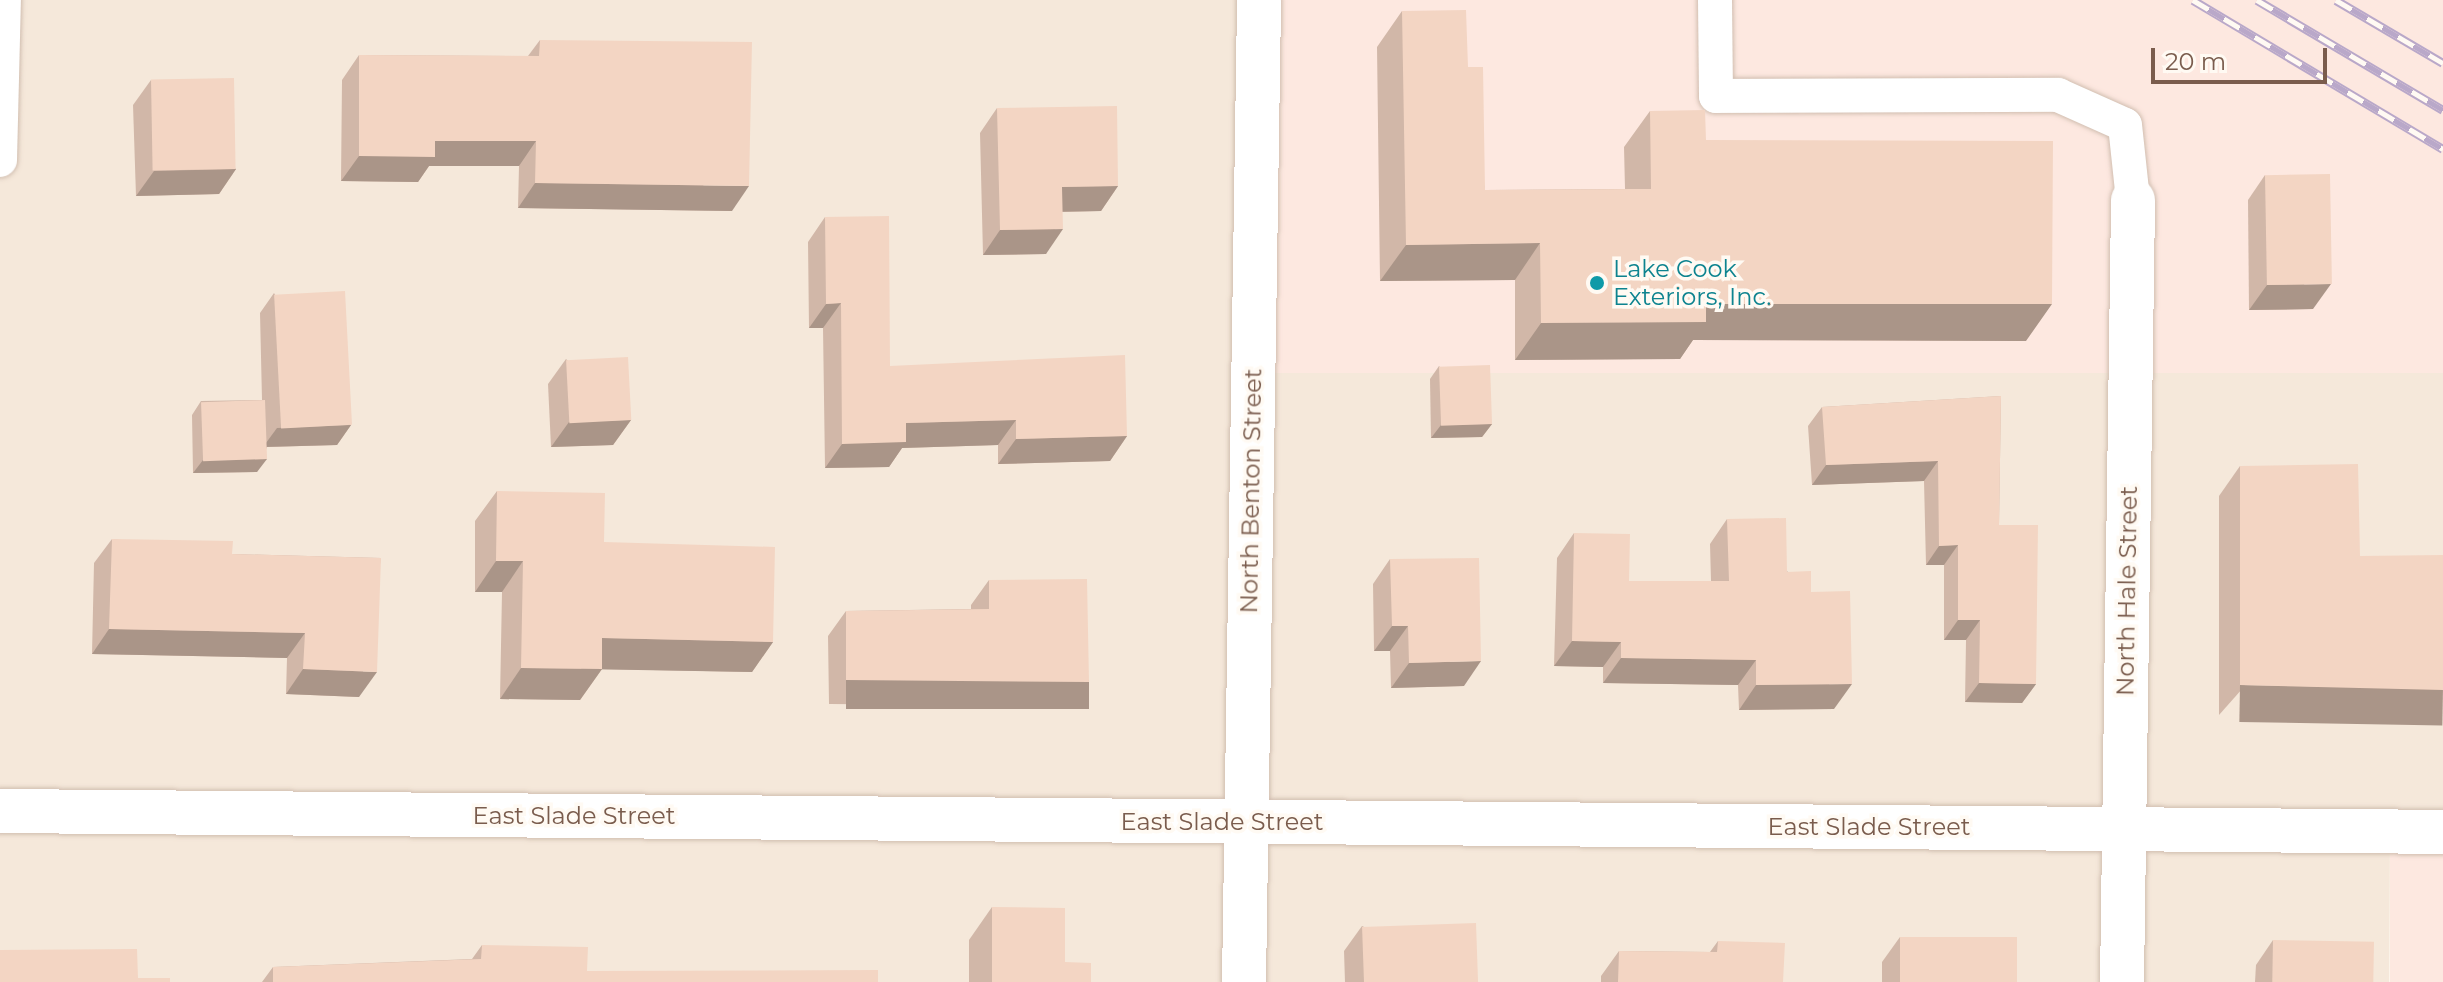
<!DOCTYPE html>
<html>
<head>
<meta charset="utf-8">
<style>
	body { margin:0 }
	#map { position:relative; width:2443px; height:982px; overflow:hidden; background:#fdf6ec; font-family:Montserrat,sans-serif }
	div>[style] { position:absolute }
	.residential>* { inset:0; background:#f5e8da }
	.commercial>* { inset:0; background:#fde8e0; transform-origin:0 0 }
	.roads { filter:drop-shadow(0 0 2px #d1beb0) drop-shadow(0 0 2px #d1beb0) }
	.service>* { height:34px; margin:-17px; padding:0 17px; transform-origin:17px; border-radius:17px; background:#fff }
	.minor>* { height:44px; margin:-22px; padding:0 22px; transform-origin:22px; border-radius:22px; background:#fff }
	.rail>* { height:9px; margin-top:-4.5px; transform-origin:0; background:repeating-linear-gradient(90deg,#fffaf3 0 18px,#b9a8c9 0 36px); box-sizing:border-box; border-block:2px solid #b9a8c9 }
	.wall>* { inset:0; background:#d1b7a8 }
	.shaded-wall>* { inset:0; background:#aa9588; transform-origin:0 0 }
	.building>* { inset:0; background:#f3d5c3; transform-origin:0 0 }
	.dots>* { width:22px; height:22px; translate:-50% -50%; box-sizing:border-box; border:4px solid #fffaf3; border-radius:50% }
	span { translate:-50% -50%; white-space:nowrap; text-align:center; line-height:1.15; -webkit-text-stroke:7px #fffaf3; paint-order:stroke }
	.culture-label { font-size:24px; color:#0d838f }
	.left { translate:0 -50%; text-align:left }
	.street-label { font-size:24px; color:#7a5c4d }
	.scale { position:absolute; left:2151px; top:48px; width:176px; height:36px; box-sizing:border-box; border:4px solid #7a5c4d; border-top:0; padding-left:10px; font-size:24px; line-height:28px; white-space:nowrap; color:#7a5c4d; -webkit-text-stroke:6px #fffaf3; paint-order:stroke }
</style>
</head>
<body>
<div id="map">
	<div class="residential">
		<i style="clip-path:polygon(0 0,1259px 0,1254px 373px,2443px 370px,2443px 832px,2390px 832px,2389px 982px,0 982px)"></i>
	</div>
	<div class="commercial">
		<i style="left:1259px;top:0;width:1184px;height:373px"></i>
		<i style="left:2390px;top:832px;width:53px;height:150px"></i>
	</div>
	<div class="roads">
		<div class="service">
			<i style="left:1715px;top:0;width:96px;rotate:89.4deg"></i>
			<i style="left:1716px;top:96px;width:342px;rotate:-0.2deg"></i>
			<i style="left:2058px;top:95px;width:73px;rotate:24.1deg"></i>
			<i style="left:2125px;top:125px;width:75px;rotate:83.9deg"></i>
			<i style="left:0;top:160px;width:160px;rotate:-88.6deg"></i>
		</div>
		<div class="minor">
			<i style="left:0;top:811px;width:2443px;rotate:0.49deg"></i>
			<i style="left:1244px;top:982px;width:982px;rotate:-89.12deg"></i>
			<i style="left:2122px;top:982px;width:782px;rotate:-89.19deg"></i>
		</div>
	</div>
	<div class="rail">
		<i style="left:2193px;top:0;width:291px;rotate:30.8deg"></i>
		<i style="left:2257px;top:0;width:216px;rotate:30.6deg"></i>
		<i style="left:2336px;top:0;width:124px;rotate:30.5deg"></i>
	</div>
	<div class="wall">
		<i style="clip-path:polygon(1402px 11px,1468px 67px,1485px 190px,1625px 189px,1624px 147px,1650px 111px,1706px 140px,2026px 341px,1693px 340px,1680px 359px,1515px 360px,1515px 280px,1380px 281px,1377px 47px)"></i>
		<i style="clip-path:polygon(540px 40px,732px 211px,518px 208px,519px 166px,429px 166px,418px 182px,341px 181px,342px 80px,359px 55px,528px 56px)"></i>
		<i style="clip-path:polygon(151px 80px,236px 169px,219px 194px,136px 196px,133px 105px)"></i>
		<i style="clip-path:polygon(997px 108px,1118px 186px,1101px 211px,1062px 212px,1046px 254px,983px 255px,980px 133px)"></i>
		<i style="clip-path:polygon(2265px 175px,2313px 309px,2249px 310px,2248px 200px)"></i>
		<i style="clip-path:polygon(825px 217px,890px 366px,1127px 436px,1110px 461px,998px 464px,998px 445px,902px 448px,889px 467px,825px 468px,823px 328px,809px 328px,808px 242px)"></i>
		<i style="clip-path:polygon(274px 293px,351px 425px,337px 445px,267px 447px,257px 472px,193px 473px,192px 415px,201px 401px,262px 400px,260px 313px)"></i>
		<i style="clip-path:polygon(566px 359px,631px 420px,613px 445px,551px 447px,548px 384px)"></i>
		<i style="clip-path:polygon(1439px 366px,1492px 424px,1482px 437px,1431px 438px,1430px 379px)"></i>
		<i style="clip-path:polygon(2001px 396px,1999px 525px,2036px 684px,2022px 703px,1965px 702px,1966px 640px,1944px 640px,1944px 565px,1926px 565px,1924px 481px,1812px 485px,1808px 426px,1822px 407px)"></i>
		<i style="clip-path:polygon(2240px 466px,2360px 556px,2219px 715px,2219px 496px)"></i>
		<i style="clip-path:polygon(497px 491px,604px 542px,773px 642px,752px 672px,602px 669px,580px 700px,500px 699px,502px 592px,475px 592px,475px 521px)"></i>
		<i style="clip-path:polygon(1727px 519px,1811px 592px,1834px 709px,1739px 710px,1738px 685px,1603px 683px,1603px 667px,1554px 666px,1557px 558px,1574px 533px,1629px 581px,1711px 581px,1710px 544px)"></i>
		<i style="clip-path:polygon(112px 539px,232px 554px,381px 558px,359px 697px,286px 694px,287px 658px,92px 654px,94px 563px)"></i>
		<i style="clip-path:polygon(1390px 559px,1464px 686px,1391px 688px,1390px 651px,1374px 651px,1373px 584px)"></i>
		<i style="clip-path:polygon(989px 580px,1072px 706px,829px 704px,828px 636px,846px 611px,971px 609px,971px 605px)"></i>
		<i style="clip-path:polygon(992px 907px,1065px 962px,1091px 982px,969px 982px,969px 940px)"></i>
		<i style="clip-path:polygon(1362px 926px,1478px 982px,1345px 982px,1344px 951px)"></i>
		<i style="clip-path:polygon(1900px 937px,2017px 982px,1882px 982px,1882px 962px)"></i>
		<i style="clip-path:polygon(2273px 940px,2373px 982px,2255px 982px,2256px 965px)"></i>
		<i style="clip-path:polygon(1718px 941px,1783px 982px,1601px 982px,1601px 976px,1619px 951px,1710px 952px)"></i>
		<i style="clip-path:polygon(482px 945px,587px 971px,878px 982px,262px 982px,273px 967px,472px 959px)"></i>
	</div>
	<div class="shaded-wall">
		<i style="clip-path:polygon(435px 141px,536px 141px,519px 166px,429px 166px,418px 182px,341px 181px,359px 156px)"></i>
		<i style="clip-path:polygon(236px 169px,219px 194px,136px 196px,154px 171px)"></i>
		<i style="clip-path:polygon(535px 183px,749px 186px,732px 211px,518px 208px)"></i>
		<i style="clip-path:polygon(1118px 186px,1101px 211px,1044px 212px,1062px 187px)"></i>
		<i style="clip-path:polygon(1063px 229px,1046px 254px,983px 255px,1000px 230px)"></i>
		<i style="clip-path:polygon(1540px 243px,1515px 280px,1380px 281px,1406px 245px)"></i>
		<i style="clip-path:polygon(2331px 284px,2313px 309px,2249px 310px,2267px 285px)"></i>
		<i style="clip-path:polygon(841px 303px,823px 328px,809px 328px,826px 304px)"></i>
		<i style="clip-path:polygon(1706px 304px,2052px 304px,2026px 341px,1693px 340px,1680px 359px,1515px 360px,1541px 323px)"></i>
		<i style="clip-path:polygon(631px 420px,613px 445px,551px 447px,569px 422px)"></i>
		<i style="clip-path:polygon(1016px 420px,998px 445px,902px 448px,889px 467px,825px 468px,842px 444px,906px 423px)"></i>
		<i style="clip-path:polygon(1492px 424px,1482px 437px,1431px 438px,1441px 425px)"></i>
		<i style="clip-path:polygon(351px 425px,337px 445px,263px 447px,277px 428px)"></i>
		<i style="clip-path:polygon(1127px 436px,1110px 461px,998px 464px,1016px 439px)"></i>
		<i style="clip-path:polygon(267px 459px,257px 472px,193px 473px,203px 460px)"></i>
		<i style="clip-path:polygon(1938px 461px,1924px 481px,1812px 485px,1826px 465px)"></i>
		<i style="clip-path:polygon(1958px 545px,1944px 565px,1926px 565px,1939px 546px)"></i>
		<i style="clip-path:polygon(496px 561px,523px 561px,502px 592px,475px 592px)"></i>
		<i style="clip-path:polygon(1958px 620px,1980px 620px,1966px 640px,1944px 640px)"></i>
		<i style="clip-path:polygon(1392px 626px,1408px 626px,1390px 651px,1374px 651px)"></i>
		<i style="clip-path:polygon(109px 629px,305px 633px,287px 658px,92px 654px)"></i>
		<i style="clip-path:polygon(602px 638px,773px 642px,752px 672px,581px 669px)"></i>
		<i style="clip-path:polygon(1572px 641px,1621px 642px,1603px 667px,1554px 666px)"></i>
		<i style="clip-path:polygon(1621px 658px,1756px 660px,1738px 685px,1603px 683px)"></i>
		<i style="clip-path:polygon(1481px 661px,1464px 686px,1391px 688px,1409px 663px)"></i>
		<i style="clip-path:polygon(521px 668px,602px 669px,580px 700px,500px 699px)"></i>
		<i style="clip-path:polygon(303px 669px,377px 672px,359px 697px,286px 694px)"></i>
		<i style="left:846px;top:680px;width:243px;height:29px"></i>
		<i style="clip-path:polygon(1979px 683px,2036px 684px,2022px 703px,1965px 702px)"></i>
		<i style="clip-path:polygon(1852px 684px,1834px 709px,1739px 710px,1756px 685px)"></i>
		<i style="left:2240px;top:685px;width:203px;height:37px;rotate:1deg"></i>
	</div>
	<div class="building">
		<i style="clip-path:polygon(1466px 10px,1468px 67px,1483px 67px,1485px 190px,1651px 189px,1650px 111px,1705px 110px,1706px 140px,2053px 141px,2052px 304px,1706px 304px,1706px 322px,1541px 323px,1540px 243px,1406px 245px,1402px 11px)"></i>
		<i style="clip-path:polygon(540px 40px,752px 42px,749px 186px,535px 183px,536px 141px,435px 141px,435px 157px,359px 156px,359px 55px,539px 56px)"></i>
		<i style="left:234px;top:78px;width:91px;height:83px;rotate:89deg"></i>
		<i style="clip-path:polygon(1117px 106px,1118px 186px,1062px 187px,1063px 229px,1000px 230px,997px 108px)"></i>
		<i style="left:2330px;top:174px;width:110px;height:65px;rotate:89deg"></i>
		<i style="clip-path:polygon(889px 216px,890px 366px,1125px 355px,1127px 436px,1016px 439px,1016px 420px,906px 423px,906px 442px,842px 444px,841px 303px,826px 304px,825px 217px)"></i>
		<i style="left:345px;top:291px;width:134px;height:71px;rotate:87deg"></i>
		<i style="left:628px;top:357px;width:63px;height:62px;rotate:87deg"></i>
		<i style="left:1490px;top:365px;width:59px;height:51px;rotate:88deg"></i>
		<i style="clip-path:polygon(2001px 396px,1999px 525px,2038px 525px,2036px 684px,1979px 683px,1980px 620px,1958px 620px,1958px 545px,1939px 546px,1938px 461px,1826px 465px,1822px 407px)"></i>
		<i style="left:265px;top:400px;width:59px;height:64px;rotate:88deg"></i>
		<i style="clip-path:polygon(2358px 464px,2360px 556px,2443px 555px,2443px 690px,2240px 685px,2240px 466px)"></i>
		<i style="clip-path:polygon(497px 491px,605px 493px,604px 542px,775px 547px,773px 642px,602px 638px,602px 669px,521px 668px,523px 561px,496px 561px)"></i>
		<i style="clip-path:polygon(1786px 518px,1787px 572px,1811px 571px,1811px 592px,1850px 591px,1852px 684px,1756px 685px,1756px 660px,1621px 658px,1621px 642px,1572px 641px,1574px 533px,1630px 534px,1629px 581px,1729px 581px,1727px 519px)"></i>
		<i style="clip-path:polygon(112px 539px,233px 541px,232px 554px,381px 558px,377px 672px,303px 669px,305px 633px,109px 629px)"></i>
		<i style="clip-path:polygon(1479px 558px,1481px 661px,1409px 663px,1408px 626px,1392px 626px,1390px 559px)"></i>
		<i style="clip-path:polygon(1087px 579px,1089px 682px,846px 680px,846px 611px,989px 609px,989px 580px)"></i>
		<i style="clip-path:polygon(992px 907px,1065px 908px,1065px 962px,1091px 963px,1091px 982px,992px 982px)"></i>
		<i style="left:1476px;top:923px;width:59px;height:114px;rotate:88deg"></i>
		<i style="left:1900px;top:937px;width:117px;height:45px"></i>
		<i style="left:2273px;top:940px;width:101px;height:42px;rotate:1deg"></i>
		<i style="clip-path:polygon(1718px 941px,1785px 943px,1783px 982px,1618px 982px,1619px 951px,1717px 952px)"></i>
		<i style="clip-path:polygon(482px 945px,588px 947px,587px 971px,878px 970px,878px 982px,273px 982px,273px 967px,481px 959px)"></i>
		<i style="clip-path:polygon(137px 949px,138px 978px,170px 978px,170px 982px,0 982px,0 950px)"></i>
	</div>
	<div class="dots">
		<i style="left:1597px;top:283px;background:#0f9aa8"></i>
	</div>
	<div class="culture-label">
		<span class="left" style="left:1613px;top:283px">Lake Cook<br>Exteriors, Inc.</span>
	</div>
	<div class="street-label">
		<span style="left:1251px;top:491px;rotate:-89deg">North Benton Street</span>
		<span style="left:2127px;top:591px;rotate:-89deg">North Hale Street</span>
		<span style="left:574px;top:816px">East Slade Street</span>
		<span style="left:1222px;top:822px">East Slade Street</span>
		<span style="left:1869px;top:827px">East Slade Street</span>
	</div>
	<div class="scale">20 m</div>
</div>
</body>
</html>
